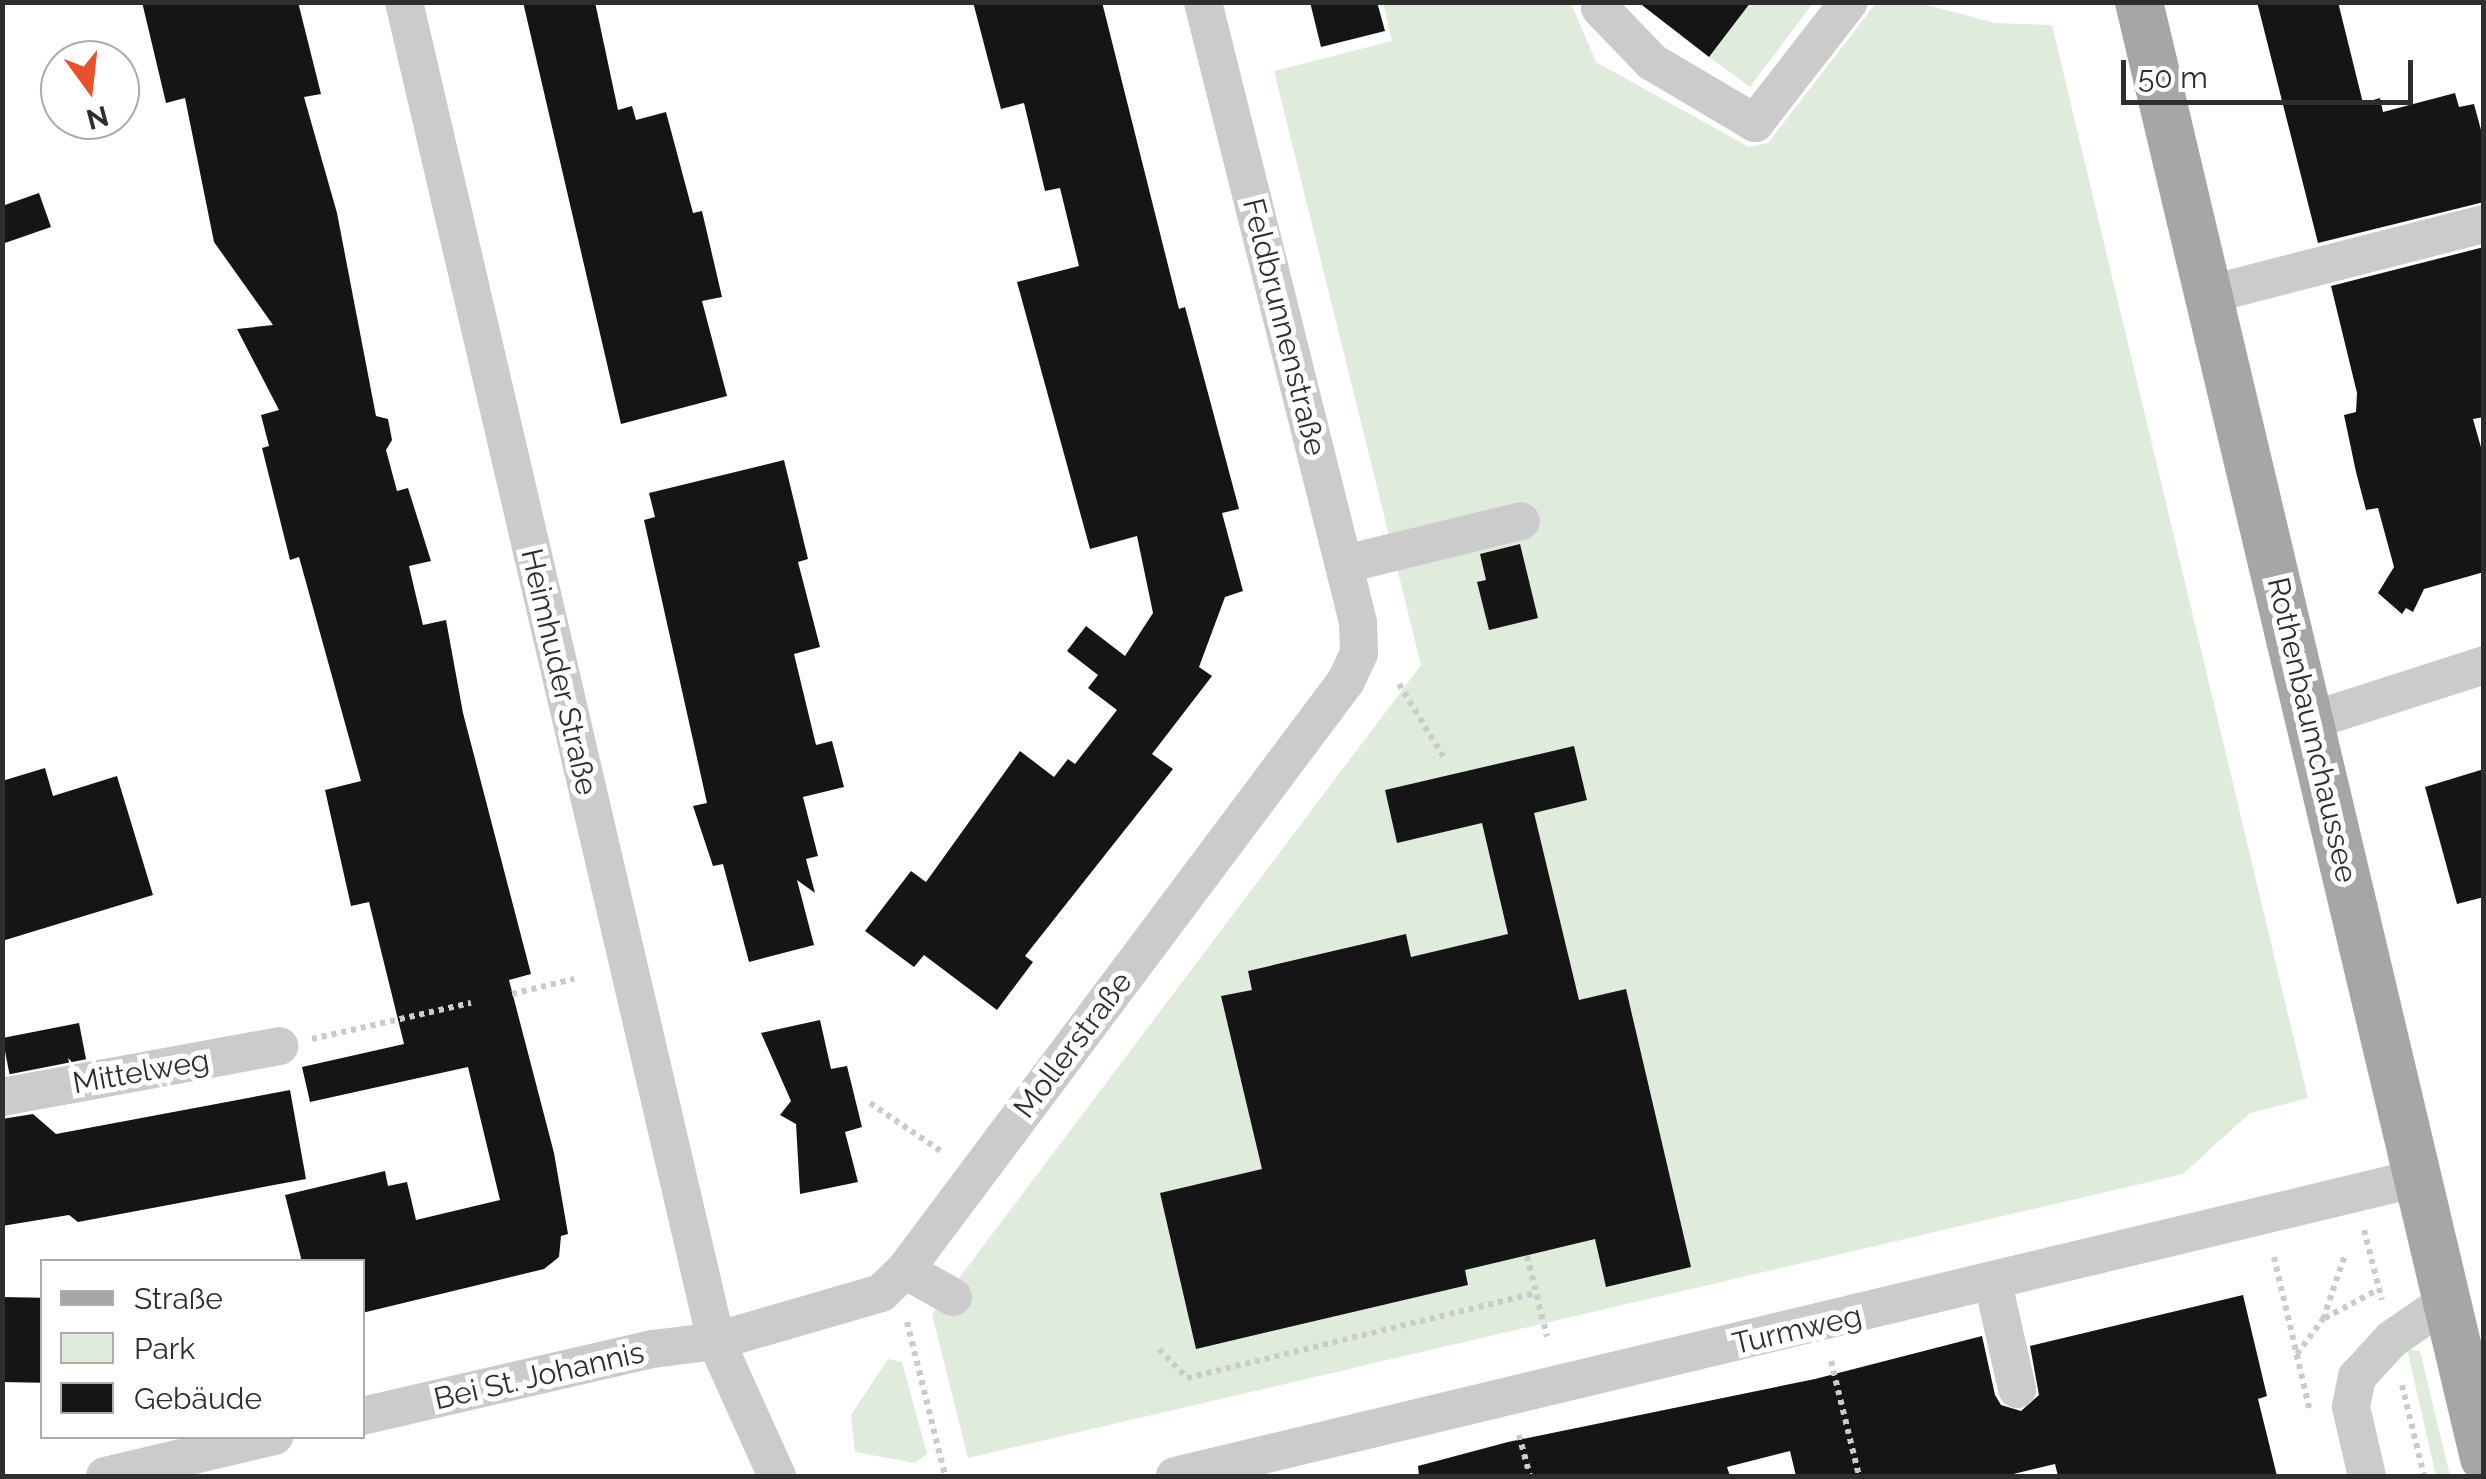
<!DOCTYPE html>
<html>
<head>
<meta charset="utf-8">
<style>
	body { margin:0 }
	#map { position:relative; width:2486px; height:1479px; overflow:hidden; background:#fff; font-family:Raleway,sans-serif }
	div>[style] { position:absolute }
	.green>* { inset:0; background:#dfecdb }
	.building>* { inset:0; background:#151515; transform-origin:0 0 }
	.path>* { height:6px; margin-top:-3px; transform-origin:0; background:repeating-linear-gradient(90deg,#cbcbcb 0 5px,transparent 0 10px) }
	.minor>* { height:38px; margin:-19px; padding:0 19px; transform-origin:19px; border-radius:19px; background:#cbcbcb }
	.major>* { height:48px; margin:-24px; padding:0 24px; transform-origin:24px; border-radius:24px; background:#a6a6a6 }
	span { translate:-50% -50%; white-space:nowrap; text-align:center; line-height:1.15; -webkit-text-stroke:10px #fff; paint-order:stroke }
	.street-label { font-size:30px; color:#2e2e2e }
	.frame { position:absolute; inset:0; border:5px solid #2e2e2e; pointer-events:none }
	.legend { position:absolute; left:40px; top:1259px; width:325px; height:180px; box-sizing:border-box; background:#fff; border:2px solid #ababab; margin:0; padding:12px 18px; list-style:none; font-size:30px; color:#2e2e2e }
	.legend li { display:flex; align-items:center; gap:20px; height:50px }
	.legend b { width:50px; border:2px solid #ababab }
	.north { position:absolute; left:40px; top:40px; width:100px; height:100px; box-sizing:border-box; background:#fff; border:2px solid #ababab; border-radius:50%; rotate:165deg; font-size:28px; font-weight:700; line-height:40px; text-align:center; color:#2e2e2e }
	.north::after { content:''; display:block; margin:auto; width:35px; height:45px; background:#e9502b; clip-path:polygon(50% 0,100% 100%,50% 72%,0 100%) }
	.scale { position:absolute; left:2121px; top:60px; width:292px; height:45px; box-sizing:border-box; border:5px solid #2e2e2e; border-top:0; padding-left:12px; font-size:30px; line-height:35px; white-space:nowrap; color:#2e2e2e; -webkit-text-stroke:8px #fff; paint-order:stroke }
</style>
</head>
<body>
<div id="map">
	<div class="green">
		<i style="clip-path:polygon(1383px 3px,1571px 3px,1596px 62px,1749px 147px,1768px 143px,1876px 3px,1920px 3px,1995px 23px,2052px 25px,2308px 1098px,2250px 1113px,2183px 1174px,968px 1458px,932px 1314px,1421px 665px,1274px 71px,1392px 41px)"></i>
		<i style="clip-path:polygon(1751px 3px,1813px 3px,1750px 87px,1709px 57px)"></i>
		<i style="clip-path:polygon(2407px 1349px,2420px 1351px,2450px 1476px,2436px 1476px)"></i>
		<i style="clip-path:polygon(888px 1359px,902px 1362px,927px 1454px,915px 1463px,855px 1452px,851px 1415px)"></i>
	</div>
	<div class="building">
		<i style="clip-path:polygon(142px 2px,298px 2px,321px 94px,304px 97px,337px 213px,376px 416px,388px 419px,392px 440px,386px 450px,397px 491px,408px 488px,431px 561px,409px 566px,416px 596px,423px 625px,446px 620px,463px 713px,531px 974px,509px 980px,554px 1153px,568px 1234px,561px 1236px,559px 1257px,544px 1269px,362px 1313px,362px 1262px,302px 1262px,285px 1195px,385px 1171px,388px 1186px,407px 1182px,416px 1220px,500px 1200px,468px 1067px,310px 1102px,302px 1067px,404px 1044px,369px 902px,351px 906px,325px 790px,361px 781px,299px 557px,290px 560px,262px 448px,269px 446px,261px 415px,279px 410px,237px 329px,273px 325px,214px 242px,185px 98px,166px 103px)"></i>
		<i style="clip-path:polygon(523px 2px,595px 2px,618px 110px,632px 106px,636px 120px,666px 112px,693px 213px,702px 211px,722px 297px,702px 301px,727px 396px,621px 424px)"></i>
		<i style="clip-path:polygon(973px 2px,1102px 2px,1179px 309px,1185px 307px,1239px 509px,1222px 513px,1243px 591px,1225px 597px,1199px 667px,1212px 676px,1152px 754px,1173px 769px,1025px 956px,1033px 962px,997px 1010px,924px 955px,914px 967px,865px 931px,911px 871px,926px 882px,1020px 751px,1054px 777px,1068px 759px,1075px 764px,1117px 710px,1088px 688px,1098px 675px,1067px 651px,1086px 626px,1125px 656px,1153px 613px,1137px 536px,1090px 549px,1017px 282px,1079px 266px,1060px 188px,1045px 191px,1024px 103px,1001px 109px)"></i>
		<i style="clip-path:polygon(1310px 2px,1377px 2px,1385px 31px,1321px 47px)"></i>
		<i style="clip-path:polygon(1638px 2px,1751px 2px,1709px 57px)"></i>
		<i style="clip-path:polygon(2257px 2px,2338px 2px,2363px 103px,2380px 98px,2383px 112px,2455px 93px,2459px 107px,2474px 104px,2484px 141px,2484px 202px,2318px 243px)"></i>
		<i style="clip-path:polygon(39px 193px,51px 227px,2px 244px,2px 206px)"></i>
		<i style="clip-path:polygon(2484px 247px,2484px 417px,2473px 419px,2484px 458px,2484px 572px,2424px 589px,2413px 612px,2406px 608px,2402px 614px,2378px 593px,2394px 567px,2378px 508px,2366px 510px,2356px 472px,2344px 415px,2356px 412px,2357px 393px,2331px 286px)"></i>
		<i style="clip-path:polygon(784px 460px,808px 559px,798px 562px,820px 647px,794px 654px,816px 745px,832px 741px,844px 787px,803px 797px,818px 856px,806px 859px,815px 893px,797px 880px,814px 945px,749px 962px,723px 864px,713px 866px,693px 806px,707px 803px,644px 520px,655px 517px,649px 493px)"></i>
		<i style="clip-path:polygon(1520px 544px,1538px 618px,1489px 630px,1477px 582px,1486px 580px,1480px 554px)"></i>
		<i style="clip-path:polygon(1574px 746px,1587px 800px,1534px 813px,1579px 1000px,1626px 989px,1691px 1267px,1606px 1287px,1595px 1239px,1465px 1270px,1468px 1285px,1196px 1349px,1160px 1193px,1262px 1169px,1221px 996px,1252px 990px,1248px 971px,1406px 934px,1411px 957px,1508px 934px,1482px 823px,1397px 843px,1385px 790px)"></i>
		<i style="clip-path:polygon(45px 768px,53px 796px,117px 776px,153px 895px,2px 941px,2px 781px)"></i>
		<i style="clip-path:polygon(2484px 769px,2484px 897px,2457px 904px,2425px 787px)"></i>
		<i style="clip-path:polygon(820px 1020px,831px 1069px,847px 1066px,862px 1127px,845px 1132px,858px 1182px,800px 1194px,796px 1124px,780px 1115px,791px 1101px,761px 1033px)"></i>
		<i style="left:79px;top:1023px;width:37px;height:78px;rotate:79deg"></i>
		<i style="clip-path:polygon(290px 1090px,306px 1179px,78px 1222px,69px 1215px,2px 1226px,2px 1119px,33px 1114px,56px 1134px)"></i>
		<i style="clip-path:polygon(2243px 1295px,2267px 1396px,2258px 1399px,2277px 1476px,2058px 1476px,2055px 1464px,2005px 1476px,1796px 1476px,1790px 1451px,1727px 1467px,1730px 1476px,1419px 1476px,1418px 1466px,1508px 1442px,1815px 1379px,1982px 1336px,1995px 1395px,2001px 1405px,2021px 1411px,2039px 1395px,2030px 1346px)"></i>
		<i style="left:2px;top:1297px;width:40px;height:85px;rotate:1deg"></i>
	</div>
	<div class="path">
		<i style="left:1399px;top:684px;width:90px;rotate:58.6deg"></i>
		<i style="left:512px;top:994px;width:64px;rotate:-13.6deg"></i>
		<i style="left:312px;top:1039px;width:163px;rotate:-12.8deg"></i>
		<i style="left:870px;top:1103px;width:86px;rotate:34.1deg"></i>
		<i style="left:2364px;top:1230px;width:72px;rotate:75.6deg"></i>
		<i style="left:1527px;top:1256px;width:83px;rotate:76.1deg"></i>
		<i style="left:2274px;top:1257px;width:159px;rotate:76.9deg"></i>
		<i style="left:2325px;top:1318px;width:61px;rotate:-28.2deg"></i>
		<i style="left:907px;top:1322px;width:159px;rotate:76.1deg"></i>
		<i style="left:1159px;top:1349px;width:40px;rotate:46deg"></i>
		<i style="left:1187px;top:1378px;width:359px;rotate:-13.7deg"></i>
		<i style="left:2297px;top:1354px;width:44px;rotate:-53.4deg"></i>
		<i style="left:2323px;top:1319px;width:68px;rotate:-71deg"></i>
		<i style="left:1831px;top:1361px;width:118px;rotate:76.3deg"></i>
		<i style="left:2402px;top:1385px;width:94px;rotate:76.4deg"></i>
		<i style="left:1519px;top:1435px;width:42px;rotate:75deg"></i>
	</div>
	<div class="minor">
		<i style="left:404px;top:2px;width:1375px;rotate:76.88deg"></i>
		<i style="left:716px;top:1341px;width:148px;rotate:65.7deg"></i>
		<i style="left:1600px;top:8px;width:75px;rotate:46.1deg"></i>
		<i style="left:1652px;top:62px;width:120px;rotate:30.6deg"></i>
		<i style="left:1755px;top:123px;width:153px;rotate:-52.2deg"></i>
		<i style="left:2207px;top:295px;width:286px;rotate:-14.4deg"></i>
		<i style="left:1345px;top:564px;width:181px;rotate:-13.7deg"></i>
		<i style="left:2310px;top:721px;width:183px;rotate:-17.8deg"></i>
		<i style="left:2px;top:1097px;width:282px;rotate:-10.4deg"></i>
		<i style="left:905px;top:1270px;width:55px;rotate:29.4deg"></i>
		<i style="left:1993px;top:1283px;width:109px;rotate:77.2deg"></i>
		<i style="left:362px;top:1416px;width:299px;rotate:-13deg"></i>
		<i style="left:653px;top:1349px;width:64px;rotate:-7.2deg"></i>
		<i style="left:716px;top:1341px;width:172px;rotate:-16.2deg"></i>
		<i style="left:881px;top:1293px;width:33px;rotate:-44deg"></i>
		<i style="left:905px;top:1270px;width:736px;rotate:-53.18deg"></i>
		<i style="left:1346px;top:681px;width:31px;rotate:-65deg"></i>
		<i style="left:1359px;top:653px;width:31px;rotate:-92deg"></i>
		<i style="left:1358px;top:622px;width:639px;rotate:-104.04deg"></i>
		<i style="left:105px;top:1476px;width:174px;rotate:-13.3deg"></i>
		<i style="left:1175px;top:1476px;width:1278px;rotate:-13.48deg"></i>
		<i style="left:2367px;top:1476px;width:71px;rotate:-103.1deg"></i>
		<i style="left:2351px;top:1407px;width:31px;rotate:-79deg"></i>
		<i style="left:2357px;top:1377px;width:52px;rotate:-47.4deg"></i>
		<i style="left:2392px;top:1339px;width:67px;rotate:-34.6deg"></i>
	</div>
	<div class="major">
		<i style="left:2139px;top:2px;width:1496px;rotate:76.67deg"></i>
	</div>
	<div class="street-label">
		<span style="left:1284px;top:327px;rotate:76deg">Feldbrunnenstraße</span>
		<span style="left:559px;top:672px;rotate:77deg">Heimhuder Straße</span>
		<span style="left:2312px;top:730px;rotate:77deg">Rothenbaumchaussee</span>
		<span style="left:1073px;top:1045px;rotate:-53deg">Mollerstraße</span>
		<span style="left:141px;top:1072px;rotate:-10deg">Mittelweg</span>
		<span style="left:1797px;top:1330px;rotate:-13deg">Turmweg</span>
		<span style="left:539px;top:1376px;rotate:-13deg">Bei St. Johannis</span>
	</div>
	<div class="frame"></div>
	<ul class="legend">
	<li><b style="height:12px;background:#a6a6a6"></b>Straße</li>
	<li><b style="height:28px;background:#dfecdb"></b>Park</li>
	<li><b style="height:28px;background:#151515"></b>Gebäude</li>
	</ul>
	<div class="north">N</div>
	<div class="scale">50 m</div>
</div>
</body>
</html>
